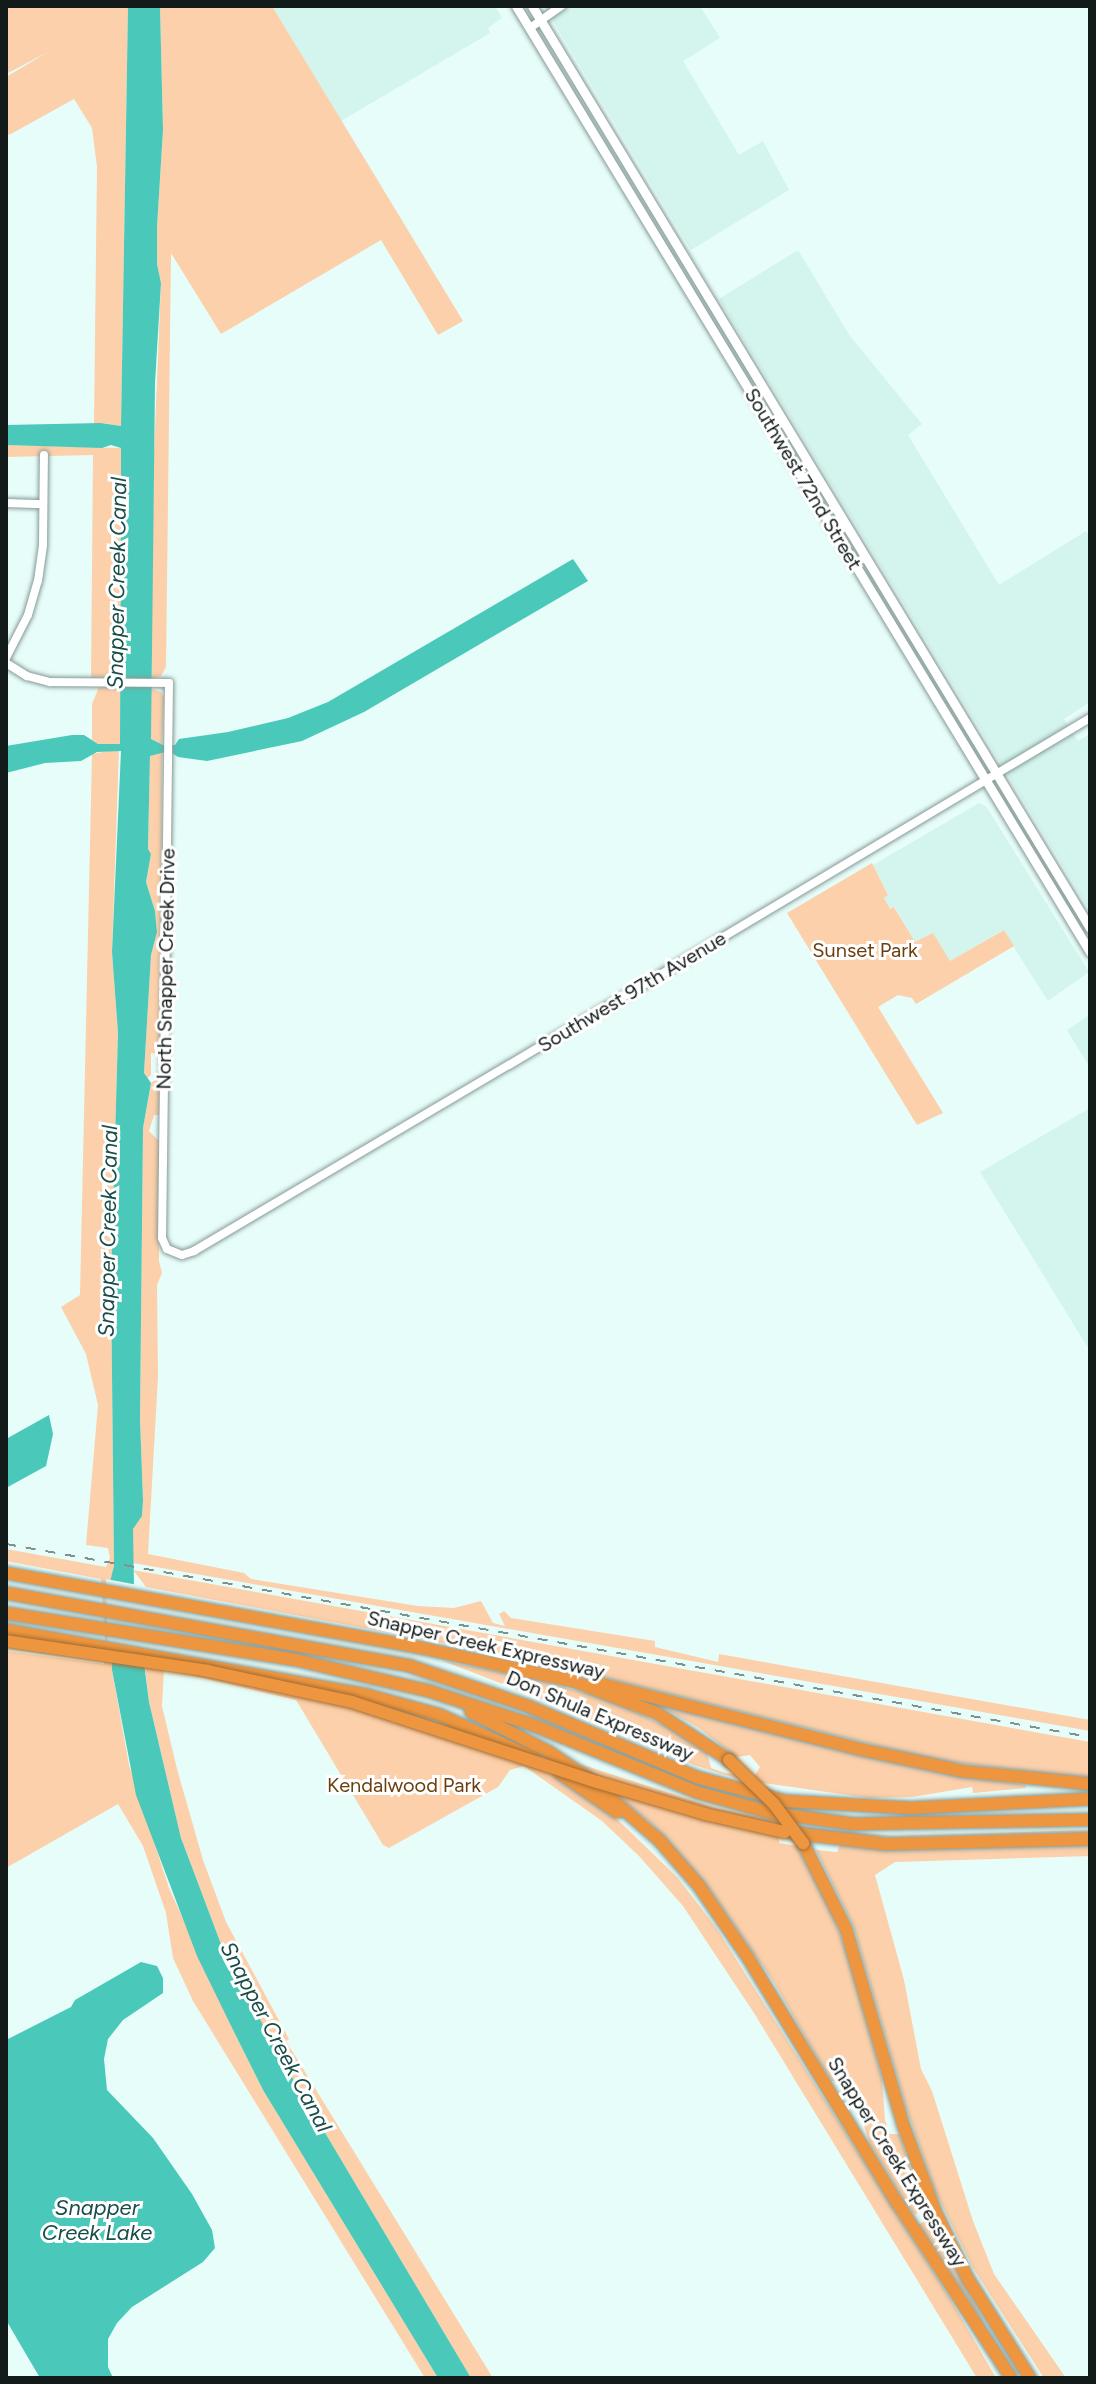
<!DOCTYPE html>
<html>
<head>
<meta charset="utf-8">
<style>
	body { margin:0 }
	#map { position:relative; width:1096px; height:2384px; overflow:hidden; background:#e7fdf9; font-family:Figtree,sans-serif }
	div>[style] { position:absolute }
	.built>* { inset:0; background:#d4f4ee }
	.green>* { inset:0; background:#fcd0aa }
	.water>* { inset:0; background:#4ac8ba }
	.pier>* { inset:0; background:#e7fdf9 }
	.roads { filter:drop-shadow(0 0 2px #869a97) drop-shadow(0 0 2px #869a97) }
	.tertiary>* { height:8px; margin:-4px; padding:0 4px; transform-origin:4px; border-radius:4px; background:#fff }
	.secondary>* { height:9px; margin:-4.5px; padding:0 4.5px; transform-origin:4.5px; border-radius:4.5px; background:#fff }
	.motorway>* { height:12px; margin:-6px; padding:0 6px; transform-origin:6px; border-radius:6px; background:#ed963f }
	.rail>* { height:2px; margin-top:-1px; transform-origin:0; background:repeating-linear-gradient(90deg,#82918e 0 10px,transparent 0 20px) }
	.bridges { filter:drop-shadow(0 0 2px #a16b32) drop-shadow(0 0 2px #a16b32) }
	.motorway-bridge>* { height:12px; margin:-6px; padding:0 6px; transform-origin:6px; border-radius:6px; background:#ed963f }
	span { translate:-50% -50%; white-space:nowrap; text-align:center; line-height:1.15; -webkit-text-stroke:6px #fff; paint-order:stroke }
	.street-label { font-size:20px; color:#131b1a }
	.park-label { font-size:20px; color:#6b3f10 }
	.water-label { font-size:22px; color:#184e48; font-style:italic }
	.frame { position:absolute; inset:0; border:8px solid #131b1a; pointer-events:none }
</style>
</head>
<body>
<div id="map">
	<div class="built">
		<i style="clip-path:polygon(272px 6px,495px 6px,502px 18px,488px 28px,490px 33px,341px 121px)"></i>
		<i style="clip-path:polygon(544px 6px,700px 6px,720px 38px,683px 61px,739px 155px,763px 141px,789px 190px,691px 250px)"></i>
		<i style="clip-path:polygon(798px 250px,850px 336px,922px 424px,908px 435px,999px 585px,1086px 531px,1090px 537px,1090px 702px,1064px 719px,1078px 741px,1090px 734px,1090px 910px,719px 299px)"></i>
		<i style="clip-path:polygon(979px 803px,986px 806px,1089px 972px,1048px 1001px,1003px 930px,950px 961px,915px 943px,895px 907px,890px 909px,884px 898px,888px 895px,873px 865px)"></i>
		<i style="clip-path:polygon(1090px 1015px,1090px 1068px,1067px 1030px)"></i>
		<i style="clip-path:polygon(1090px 1108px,1090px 1351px,980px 1172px)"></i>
	</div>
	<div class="green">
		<i style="clip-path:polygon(6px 6px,128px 6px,121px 426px,103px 423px,94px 425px,97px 167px,92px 128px,74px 99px,9px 135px,6px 130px,6px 77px,48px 52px,6px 74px)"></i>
		<i style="clip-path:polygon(160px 6px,272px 6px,463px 321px,438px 335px,381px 240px,221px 334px,171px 253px,166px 667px,161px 676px,152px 679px,152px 501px,161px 283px,157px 264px,157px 227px,163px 130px)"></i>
		<i style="clip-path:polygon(6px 445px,121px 448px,120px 677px,91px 678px,93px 455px,6px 457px)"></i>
		<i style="clip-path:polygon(99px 687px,120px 688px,120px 744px,98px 744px,92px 740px,92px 704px)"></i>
		<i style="clip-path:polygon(151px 689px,161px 692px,164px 698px,162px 745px,151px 739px)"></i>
		<i style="clip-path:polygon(119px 749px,112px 952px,118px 1033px,111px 1279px,114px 1566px,110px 1621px,112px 1670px,129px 1765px,169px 1888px,237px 2038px,263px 2090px,438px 2378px,425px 2378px,193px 2001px,173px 1958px,166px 1913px,143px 1846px,118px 1804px,6px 1868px,6px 1651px,104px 1664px,106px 1654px,101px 1579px,6px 1561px,6px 1549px,106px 1567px,110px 1558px,108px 1548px,86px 1545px,98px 1405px,86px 1354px,61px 1307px,80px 1295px,92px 754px)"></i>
		<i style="clip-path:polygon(162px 751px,161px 1048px,160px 1054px,151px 1053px,151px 1075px,147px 1079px,144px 1073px,151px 955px,157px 932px,155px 911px,146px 882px,151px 854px,148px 850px,150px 756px)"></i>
		<i style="clip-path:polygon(872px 863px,888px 895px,884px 898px,890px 909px,894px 907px,915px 942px,933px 933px,950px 961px,1004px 930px,1014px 946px,916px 1004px,912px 998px,898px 995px,878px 1007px,943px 1113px,917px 1125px,787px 913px)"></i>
		<i style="clip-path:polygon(156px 1079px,160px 1082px,160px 1115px,154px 1115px,149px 1131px,160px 1142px,159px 1261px,162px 1273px,157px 1285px,158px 1377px,148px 1554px,244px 1573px,251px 1579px,418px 1606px,454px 1608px,481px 1601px,493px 1623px,505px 1626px,499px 1614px,504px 1611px,511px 1618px,655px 1641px,655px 1647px,718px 1662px,719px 1654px,1090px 1720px,1090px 1731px,133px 1563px,133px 1528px,142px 1516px,143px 1500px,140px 1419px,143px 1128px,151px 1083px)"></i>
		<i style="clip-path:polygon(133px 1570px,1090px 1742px,1090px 1779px,935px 1760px,529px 1659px,146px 1587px)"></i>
		<i style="clip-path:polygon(144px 1658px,259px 1678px,542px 1765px,618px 1820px,677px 1877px,717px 1929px,951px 2300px,996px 2378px,977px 2378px,754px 2013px,683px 1906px,639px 1856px,602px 1821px,524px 1766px,510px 1770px,498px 1787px,389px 1848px,383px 1845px,296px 1700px,164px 1669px,162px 1706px,177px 1769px,203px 1860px,226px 1922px,289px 2039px,286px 2041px,493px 2378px,471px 2378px,296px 2084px,227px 1960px,181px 1838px,149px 1702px)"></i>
		<i style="clip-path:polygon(443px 1661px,536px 1679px,610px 1700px,674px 1730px,707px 1752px,711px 1768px,725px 1773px,755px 1775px,760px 1767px,750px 1755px,736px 1757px,699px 1728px,660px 1706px,661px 1703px,973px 1778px,1026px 1785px,1026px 1788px,973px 1793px,972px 1787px,912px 1797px,869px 1798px,742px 1780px,694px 1765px,555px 1704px)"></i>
		<i style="clip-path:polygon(580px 1764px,716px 1808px,808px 1827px,895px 1836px,1090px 1830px,1090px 1833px,867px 1837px,677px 1811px,779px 1836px,779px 1843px,797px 1846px,830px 1908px,851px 1965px,882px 2079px,885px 2120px,890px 2134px,899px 2134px,924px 2207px,921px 2213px,914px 2214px,907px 2206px,869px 2142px,857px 2103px,839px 2082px,831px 2081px,773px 1981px,709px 1889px,653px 1825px)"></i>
		<i style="clip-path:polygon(1090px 1842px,1090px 1856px,895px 1862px,875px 1875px,904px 1980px,921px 2069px,932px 2091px,973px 2221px,994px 2274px,1066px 2378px,1044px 2378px,973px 2268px,935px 2191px,905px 2104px,854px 1928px,816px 1850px,837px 1852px,840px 1844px)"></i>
		<i style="clip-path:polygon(925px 2220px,932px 2222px,986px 2326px,919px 2225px)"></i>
	</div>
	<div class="water">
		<i style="clip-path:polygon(128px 6px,160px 6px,163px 130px,157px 227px,157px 264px,161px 283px,155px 383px,151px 739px,163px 745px,175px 745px,179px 739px,228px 732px,288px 718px,328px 702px,573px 559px,588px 581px,364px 712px,302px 741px,207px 761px,178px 757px,169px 751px,150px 756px,148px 849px,151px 854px,146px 882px,155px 911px,157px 932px,151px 955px,144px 1073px,151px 1083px,143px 1128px,140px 1419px,143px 1500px,142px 1516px,133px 1529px,134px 1585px,149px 1702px,181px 1838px,227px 1960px,296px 2084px,471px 2378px,438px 2378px,263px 2090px,237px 2038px,197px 1956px,136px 1795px,112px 1670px,109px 1586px,114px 1566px,111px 1279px,118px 1033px,112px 952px,121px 751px,97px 752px,81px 761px,45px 763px,6px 773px,6px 746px,72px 735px,84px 735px,98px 744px,120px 744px,121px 448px,111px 445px,102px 448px,6px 445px,6px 425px,101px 423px,121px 426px)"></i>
		<i style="clip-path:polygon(49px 1415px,53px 1434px,46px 1466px,6px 1488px,6px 1439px)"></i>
		<i style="clip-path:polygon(141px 1962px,157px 1966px,163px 1978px,163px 1993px,123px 2020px,108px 2039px,104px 2059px,107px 2090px,153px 2138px,192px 2194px,212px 2230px,215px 2248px,203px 2262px,132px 2307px,117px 2323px,108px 2339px,108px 2367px,113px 2378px,40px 2378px,6px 2320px,6px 2040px,71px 2007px,75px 2000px)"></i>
	</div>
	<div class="pier">
		<i style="clip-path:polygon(106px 1579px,138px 1585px,149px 1666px,108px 1660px)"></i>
	</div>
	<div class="roads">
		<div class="tertiary">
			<i style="left:530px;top:28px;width:39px;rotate:-35deg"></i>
			<i style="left:6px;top:503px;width:37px;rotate:2deg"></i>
			<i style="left:6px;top:658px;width:48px;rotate:-62.9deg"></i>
			<i style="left:28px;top:615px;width:35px;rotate:-74deg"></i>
			<i style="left:38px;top:581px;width:36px;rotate:-82deg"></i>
			<i style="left:43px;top:545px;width:90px;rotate:-89.4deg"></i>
			<i style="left:6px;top:663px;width:25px;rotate:32deg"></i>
			<i style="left:27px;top:676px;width:24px;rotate:15deg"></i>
			<i style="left:50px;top:682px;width:119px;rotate:0.5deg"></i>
			<i style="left:169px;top:683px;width:555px;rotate:90.72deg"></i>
			<i style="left:162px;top:1238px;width:12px;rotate:66deg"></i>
			<i style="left:167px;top:1249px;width:16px;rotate:22deg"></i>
			<i style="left:182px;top:1255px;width:13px;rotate:-18deg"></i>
			<i style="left:194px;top:1251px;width:366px;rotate:-30.6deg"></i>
			<i style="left:509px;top:1065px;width:677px;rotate:-30.85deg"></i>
		</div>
		<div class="secondary">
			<i style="left:516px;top:6px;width:1107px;rotate:58.75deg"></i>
			<i style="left:532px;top:6px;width:1078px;rotate:58.82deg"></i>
		</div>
		<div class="motorway">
			<i style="left:6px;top:1573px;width:418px;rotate:10.2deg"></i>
			<i style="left:417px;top:1647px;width:160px;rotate:12.3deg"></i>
			<i style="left:573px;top:1681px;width:90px;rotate:20.9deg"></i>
			<i style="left:657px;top:1713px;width:86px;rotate:33.1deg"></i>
			<i style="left:6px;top:1593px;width:411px;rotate:10.2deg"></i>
			<i style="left:410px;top:1666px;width:125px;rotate:18.7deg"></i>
			<i style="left:528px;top:1706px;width:182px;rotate:22.9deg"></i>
			<i style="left:696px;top:1777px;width:92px;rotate:15.1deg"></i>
			<i style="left:785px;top:1801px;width:126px;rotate:3.2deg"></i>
			<i style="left:911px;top:1808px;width:179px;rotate:-2.9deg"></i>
			<i style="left:6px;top:1613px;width:294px;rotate:9.2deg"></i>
			<i style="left:296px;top:1660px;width:137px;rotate:13.1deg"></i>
			<i style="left:429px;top:1691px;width:109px;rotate:18.1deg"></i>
			<i style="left:533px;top:1725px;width:176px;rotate:22.3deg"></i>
			<i style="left:696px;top:1792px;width:79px;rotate:15.4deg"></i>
			<i style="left:772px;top:1813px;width:82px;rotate:7.7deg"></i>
			<i style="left:853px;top:1824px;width:237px;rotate:-1deg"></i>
			<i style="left:6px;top:1630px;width:367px;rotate:10.2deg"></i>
			<i style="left:367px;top:1695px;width:76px;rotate:15.3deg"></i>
			<i style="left:440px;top:1715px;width:102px;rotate:24.8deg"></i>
			<i style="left:601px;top:1684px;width:271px;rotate:14.1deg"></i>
			<i style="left:864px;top:1750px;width:100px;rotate:12.1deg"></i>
			<i style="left:962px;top:1771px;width:129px;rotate:5.8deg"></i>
			<i style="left:471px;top:1712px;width:88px;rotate:27.1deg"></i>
			<i style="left:549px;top:1752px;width:45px;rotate:34deg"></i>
			<i style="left:586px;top:1777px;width:96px;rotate:40.8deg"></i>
			<i style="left:659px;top:1840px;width:61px;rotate:49deg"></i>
			<i style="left:699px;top:1886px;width:85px;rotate:55.6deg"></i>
			<i style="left:747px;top:1956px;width:290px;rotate:58.7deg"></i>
			<i style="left:898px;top:2204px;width:207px;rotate:57deg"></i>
			<i style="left:560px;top:1773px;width:69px;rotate:34.4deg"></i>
			<i style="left:792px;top:1833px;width:93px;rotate:6.8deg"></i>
			<i style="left:884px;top:1844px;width:206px;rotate:-1.4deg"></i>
			<i style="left:803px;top:1843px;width:96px;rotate:63.4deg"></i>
			<i style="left:846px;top:1929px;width:206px;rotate:73.7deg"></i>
			<i style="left:904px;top:2127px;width:90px;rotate:69.7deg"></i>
			<i style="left:935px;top:2211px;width:76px;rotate:64.1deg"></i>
			<i style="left:968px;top:2279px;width:117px;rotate:57.9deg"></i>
		</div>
	</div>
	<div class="rail">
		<i style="left:6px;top:1544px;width:1101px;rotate:10.1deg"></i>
	</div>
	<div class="bridges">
		<div class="motorway-bridge">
			<i style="left:6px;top:1641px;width:204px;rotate:8.4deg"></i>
			<i style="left:208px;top:1671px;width:147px;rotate:12.1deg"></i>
			<i style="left:352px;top:1702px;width:258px;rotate:18.1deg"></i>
			<i style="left:597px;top:1782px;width:113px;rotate:16.5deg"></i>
			<i style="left:705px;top:1814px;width:82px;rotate:12.7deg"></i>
			<i style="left:729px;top:1760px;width:63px;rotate:44.4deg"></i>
			<i style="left:774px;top:1804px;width:49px;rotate:53.4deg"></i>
		</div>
	</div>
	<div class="street-label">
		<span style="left:803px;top:479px;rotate:59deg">Southwest 72nd Street</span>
		<span style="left:166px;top:969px;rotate:-89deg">North Snapper Creek Drive</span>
		<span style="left:632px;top:992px;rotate:-31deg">Southwest 97th Avenue</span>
		<span style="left:486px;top:1645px;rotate:13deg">Snapper Creek Expressway</span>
		<span style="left:600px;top:1716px;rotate:23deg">Don Shula Expressway</span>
		<span style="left:897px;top:2162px;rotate:58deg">Snapper Creek Expressway</span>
	</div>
	<div class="park-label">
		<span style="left:865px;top:950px">Sunset Park</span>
		<span style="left:404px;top:1785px">Kendalwood Park</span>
	</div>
	<div class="water-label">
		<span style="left:117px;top:583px;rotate:-89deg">Snapper Creek Canal</span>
		<span style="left:108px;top:1231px;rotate:-89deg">Snapper Creek Canal</span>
		<span style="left:276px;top:2037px;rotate:62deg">Snapper Creek Canal</span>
		<span style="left:97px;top:2220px">Snapper<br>Creek Lake</span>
	</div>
	<div class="frame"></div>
</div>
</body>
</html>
